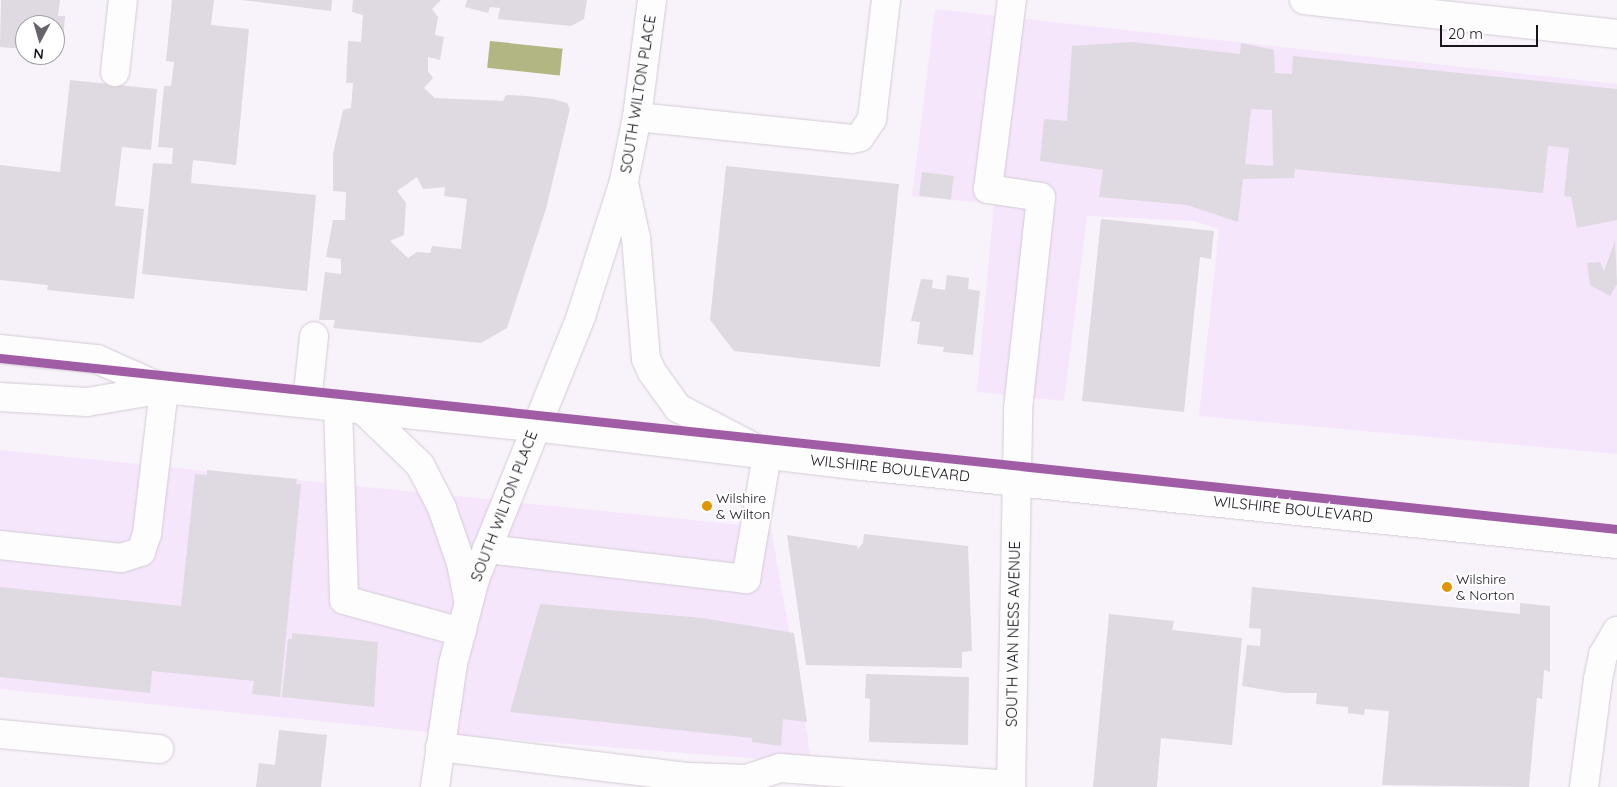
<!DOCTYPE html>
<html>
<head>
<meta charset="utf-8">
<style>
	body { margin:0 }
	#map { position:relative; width:1617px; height:787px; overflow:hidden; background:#f8f2fa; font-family:Quicksand,sans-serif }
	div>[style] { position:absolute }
	.built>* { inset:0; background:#f5e6fc }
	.water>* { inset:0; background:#b1b682; transform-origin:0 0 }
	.building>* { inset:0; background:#dfd9e1; transform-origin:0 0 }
	.roads { filter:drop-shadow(0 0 1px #d2ccd4) drop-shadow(0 0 1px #d2ccd4) }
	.minor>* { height:28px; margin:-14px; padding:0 14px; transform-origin:14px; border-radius:14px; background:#fefdfe }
	.major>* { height:28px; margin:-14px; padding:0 14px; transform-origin:14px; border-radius:14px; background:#fefdfe }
	.metro-1>* { height:9px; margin:-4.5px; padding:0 4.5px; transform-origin:4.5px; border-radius:4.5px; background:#a05da5 }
	.dots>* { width:14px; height:14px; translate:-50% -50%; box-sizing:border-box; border:2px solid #fff; border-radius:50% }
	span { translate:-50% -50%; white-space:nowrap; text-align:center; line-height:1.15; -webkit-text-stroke:4px #fff; paint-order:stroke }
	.bus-label { font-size:14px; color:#1a141d }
	.left { translate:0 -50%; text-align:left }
	.street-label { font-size:15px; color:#1a141d }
	.north { position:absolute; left:15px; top:15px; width:50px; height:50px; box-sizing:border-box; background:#fff; border:1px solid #a3a1a5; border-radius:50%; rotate:186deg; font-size:14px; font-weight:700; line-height:20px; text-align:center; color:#1a141d }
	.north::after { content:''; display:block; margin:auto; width:18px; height:22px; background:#68626a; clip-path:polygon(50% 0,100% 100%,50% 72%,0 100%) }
	.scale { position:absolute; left:1440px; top:25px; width:98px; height:22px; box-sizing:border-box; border:2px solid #1a141d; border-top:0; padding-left:6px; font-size:15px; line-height:18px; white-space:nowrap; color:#1a141d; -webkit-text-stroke:4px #fff; paint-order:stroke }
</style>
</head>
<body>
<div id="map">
	<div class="built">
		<i style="clip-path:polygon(935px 9px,1617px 84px,1617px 454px,1199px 416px,1219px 229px,1194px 221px,1087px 216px,1064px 401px,977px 392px,994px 204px,912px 196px)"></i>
		<i style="clip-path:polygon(0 450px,771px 528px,812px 763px,467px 736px,0 689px)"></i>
	</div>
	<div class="water">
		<i style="left:490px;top:41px;width:73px;height:27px;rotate:6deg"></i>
	</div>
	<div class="building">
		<i style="clip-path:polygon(1px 0,60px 0,58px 16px,65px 16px,62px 53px,55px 52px,55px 25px,25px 25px,25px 49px,0 47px)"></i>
		<i style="clip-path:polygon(172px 0,214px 0,211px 25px,249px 29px,236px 165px,193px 160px,191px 183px,316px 195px,307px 291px,142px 274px,153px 163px,172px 164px,173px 148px,158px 147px,164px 86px,171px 86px,174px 62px,166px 61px)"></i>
		<i style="clip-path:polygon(241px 0,332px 0,331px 11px)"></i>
		<i style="clip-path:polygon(evenodd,353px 0,441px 0,432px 9px,438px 17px,435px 35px,444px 37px,440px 60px,428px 57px,428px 71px,433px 78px,424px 88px,435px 98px,503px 101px,506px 95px,527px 96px,553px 99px,567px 103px,570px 109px,546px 209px,507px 328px,481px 343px,333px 328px,335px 320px,319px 320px,325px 272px,341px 274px,341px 259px,326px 257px,333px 220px,345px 220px,346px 192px,333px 191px,333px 154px,343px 110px,351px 108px,353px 83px,346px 83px,348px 41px,361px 42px,363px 15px,352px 12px,353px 0,417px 177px,423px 189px,445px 187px,444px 196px,467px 199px,461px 249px,432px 246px,430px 253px,417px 252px,408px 258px,390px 241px,404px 235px,406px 203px,397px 191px,417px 177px)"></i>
		<i style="clip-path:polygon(467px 0,587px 0,584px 19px,571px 26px,498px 19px,500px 8px,490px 7px,488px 13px,465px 7px)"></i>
		<i style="clip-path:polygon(evenodd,1132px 42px,1240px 54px,1241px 43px,1274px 50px,1275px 73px,1292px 74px,1293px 56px,1617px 89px,1617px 220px,1577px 228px,1571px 197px,1564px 196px,1569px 148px,1548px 146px,1543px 193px,1295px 169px,1294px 178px,1243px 179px,1238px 222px,1187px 205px,1099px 197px,1103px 170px,1040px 161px,1044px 119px,1067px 121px,1072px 46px,1132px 42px,1251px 109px,1272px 110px,1273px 166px,1245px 164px,1251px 109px)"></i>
		<i style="clip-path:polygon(70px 80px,157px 89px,151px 150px,122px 147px,115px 206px,144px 209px,134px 299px,47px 290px,48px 285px,0 280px,0 165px,60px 172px)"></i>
		<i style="clip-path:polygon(726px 166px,899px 184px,880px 367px,734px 351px,710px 320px)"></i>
		<i style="left:922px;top:172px;width:32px;height:24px;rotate:7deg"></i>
		<i style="clip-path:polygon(1101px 219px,1214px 231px,1211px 259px,1200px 257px,1184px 412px,1082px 401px)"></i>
		<i style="clip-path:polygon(1615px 241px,1617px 284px,1610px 296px,1590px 285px,1587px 263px,1600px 262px,1604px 271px)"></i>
		<i style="clip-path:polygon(947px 275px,969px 278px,968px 289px,980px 291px,973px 355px,943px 352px,944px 347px,917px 344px,920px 322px,911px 321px,921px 279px,933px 280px,932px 288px,945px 290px)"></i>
		<i style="clip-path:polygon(207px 470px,297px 479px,296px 484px,301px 484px,280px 697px,252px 694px,254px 681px,152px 671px,150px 693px,0 677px,0 587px,181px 606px,195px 474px,207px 475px)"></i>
		<i style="clip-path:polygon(864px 534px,968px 546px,972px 651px,962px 652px,962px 668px,806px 665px,787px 535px,858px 546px,857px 550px,863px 543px)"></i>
		<i style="clip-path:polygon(1252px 587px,1520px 614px,1520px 603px,1550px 606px,1550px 672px,1544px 670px,1542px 699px,1537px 698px,1529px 787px,1382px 785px,1389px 711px,1365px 709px,1364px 715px,1348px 713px,1348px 707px,1316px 704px,1317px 693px,1285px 693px,1242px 686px,1247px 645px,1260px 646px,1261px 629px,1249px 628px)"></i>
		<i style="clip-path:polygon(540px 604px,702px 618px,794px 633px,807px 722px,783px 719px,781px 746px,752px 742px,752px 738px,510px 712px)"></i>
		<i style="clip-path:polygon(1109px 614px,1174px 621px,1172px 630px,1242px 638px,1232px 745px,1161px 738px,1157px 787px,1093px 787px)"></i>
		<i style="clip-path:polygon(292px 633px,378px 642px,374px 707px,282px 697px,288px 639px,292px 639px)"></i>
		<i style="clip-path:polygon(866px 674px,969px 677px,968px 745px,869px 742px,870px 699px,865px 698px)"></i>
		<i style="clip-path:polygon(279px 730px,327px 735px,321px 787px,256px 787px,259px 763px,275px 765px)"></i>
	</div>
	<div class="roads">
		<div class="minor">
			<i style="left:1304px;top:0;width:315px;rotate:6.2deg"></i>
			<i style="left:115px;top:72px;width:72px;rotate:-83.7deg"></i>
			<i style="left:637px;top:117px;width:216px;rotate:5.8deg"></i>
			<i style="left:852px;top:139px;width:8px;rotate:-14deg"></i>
			<i style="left:860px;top:137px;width:22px;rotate:-56deg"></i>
			<i style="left:872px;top:119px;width:120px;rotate:-83.3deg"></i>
			<i style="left:307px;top:403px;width:67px;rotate:-84deg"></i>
			<i style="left:338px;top:406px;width:194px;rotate:88.2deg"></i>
			<i style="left:344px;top:600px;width:122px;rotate:15.2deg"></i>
			<i style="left:0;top:545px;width:122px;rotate:6.1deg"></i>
			<i style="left:121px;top:558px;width:21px;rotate:-17deg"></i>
			<i style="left:141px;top:552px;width:19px;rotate:-72deg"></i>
			<i style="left:147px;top:534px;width:146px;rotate:-83.3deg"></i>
			<i style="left:487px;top:549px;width:261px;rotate:6.6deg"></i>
			<i style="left:746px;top:579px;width:126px;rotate:-80.4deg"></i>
			<i style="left:0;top:734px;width:160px;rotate:5.4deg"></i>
			<i style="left:440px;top:747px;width:250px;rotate:6.9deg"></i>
			<i style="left:688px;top:777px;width:58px;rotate:2deg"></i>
			<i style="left:746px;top:779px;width:36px;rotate:-18deg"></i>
			<i style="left:780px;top:768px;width:232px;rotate:4.2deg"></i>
			<i style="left:1011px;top:787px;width:378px;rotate:-88.9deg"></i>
			<i style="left:1018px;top:409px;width:213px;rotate:-83.8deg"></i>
			<i style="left:1041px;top:197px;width:54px;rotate:-171.4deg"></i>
			<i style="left:988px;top:189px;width:191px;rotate:-82.8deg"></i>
			<i style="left:1584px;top:787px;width:109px;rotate:-82.6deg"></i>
			<i style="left:1598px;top:679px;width:25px;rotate:-78deg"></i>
			<i style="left:1603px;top:655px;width:28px;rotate:-60deg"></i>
		</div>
		<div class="major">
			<i style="left:624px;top:183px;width:56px;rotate:77.7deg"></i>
			<i style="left:636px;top:238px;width:121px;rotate:85.3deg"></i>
			<i style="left:646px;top:359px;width:14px;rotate:65deg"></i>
			<i style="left:652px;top:372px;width:44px;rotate:54.2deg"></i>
			<i style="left:678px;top:408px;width:85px;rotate:27.5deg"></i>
			<i style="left:0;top:349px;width:98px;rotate:5.9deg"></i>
			<i style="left:97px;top:359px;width:73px;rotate:24.1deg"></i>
			<i style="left:0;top:397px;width:87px;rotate:3.3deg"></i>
			<i style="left:87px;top:402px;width:78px;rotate:-9.6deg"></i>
			<i style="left:164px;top:389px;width:372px;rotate:5.9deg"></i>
			<i style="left:534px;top:427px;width:331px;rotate:6.8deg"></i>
			<i style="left:863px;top:466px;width:758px;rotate:5.91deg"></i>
			<i style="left:362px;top:409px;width:81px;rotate:44deg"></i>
			<i style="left:420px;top:465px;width:48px;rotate:62.9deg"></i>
			<i style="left:442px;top:508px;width:58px;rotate:70.9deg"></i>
			<i style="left:461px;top:563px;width:37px;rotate:79deg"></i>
			<i style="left:435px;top:787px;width:124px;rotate:-81.7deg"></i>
			<i style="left:453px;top:664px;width:88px;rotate:-75.5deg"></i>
			<i style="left:475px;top:579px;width:284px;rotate:-68deg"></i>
			<i style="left:581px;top:316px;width:142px;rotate:-72.3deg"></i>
			<i style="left:624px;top:181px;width:65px;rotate:-78.5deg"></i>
			<i style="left:637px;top:117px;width:118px;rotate:-82.7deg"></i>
		</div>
	</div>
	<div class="metro-1">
		<i style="left:0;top:358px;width:1626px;rotate:6.04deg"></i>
	</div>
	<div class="dots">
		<i style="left:707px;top:506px;background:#e19703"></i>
		<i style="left:1447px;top:587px;background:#e19703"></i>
	</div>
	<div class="bus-label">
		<span class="left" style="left:716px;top:506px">Wilshire<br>&amp; Wilton</span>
		<span class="left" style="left:1456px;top:587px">Wilshire<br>&amp; Norton</span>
	</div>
	<div class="street-label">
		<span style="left:638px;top:94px;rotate:-81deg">SOUTH WILTON PLACE</span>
		<span style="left:890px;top:468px;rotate:6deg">WILSHIRE BOULEVARD</span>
		<span style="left:504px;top:506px;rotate:-69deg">SOUTH WILTON PLACE</span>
		<span style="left:1293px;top:509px;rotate:6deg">WILSHIRE BOULEVARD</span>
		<span style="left:1013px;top:634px;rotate:-89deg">SOUTH VAN NESS AVENUE</span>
	</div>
	<div class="north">N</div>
	<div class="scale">20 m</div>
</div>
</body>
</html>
